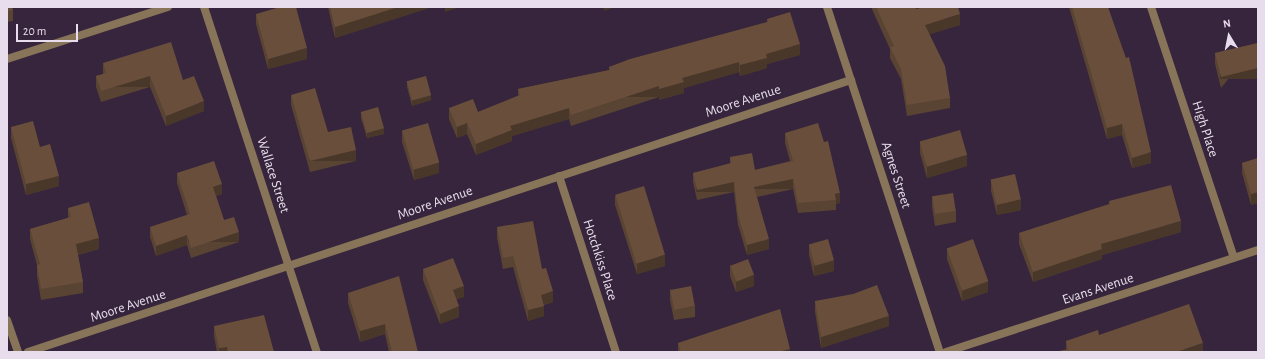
<!DOCTYPE html>
<html>
<head>
<meta charset="utf-8">
<style>
	body { margin:0 }
	#map { position:relative; width:1265px; height:359px; overflow:hidden; background:#36253c; font-family:"Alegreya Sans",sans-serif }
	div>[style] { position:absolute }
	.street>* { height:8px; margin:-4px; padding:0 4px; transform-origin:4px; border-radius:4px; background:#887559 }
	.wall>* { inset:0; background:#594333 }
	.shaded-wall>* { inset:0; background:#493729; transform-origin:0 0 }
	.building>* { inset:0; background:#684e3b; transform-origin:0 0 }
	span { translate:-50% -50%; white-space:nowrap; text-align:center; line-height:1.15; -webkit-text-stroke:3.5px #36253c; paint-order:stroke }
	.street-label { font-size:14px; color:#e8ddec }
	.frame { position:absolute; inset:0; border:8px solid #e8ddec; pointer-events:none }
	.north { position:absolute; left:1209px; top:16px; width:40px; height:40px; -webkit-text-stroke:3px #36253c; paint-order:stroke; rotate:350deg; font-size:11px; font-weight:700; line-height:16px; text-align:center; color:#e8ddec }
	.north::after { content:''; display:block; margin:auto; width:14px; height:18px; background:#e8ddec; clip-path:polygon(50% 0,100% 100%,50% 72%,0 100%) }
	.scale { position:absolute; left:16px; top:24px; width:62px; height:18px; box-sizing:border-box; border:2px solid #e8ddec; border-top:0; padding-left:5px; font-size:12px; line-height:14px; white-space:nowrap; color:#e8ddec; -webkit-text-stroke:3px #36253c; paint-order:stroke }
</style>
</head>
<body>
<div id="map">
	<div class="street">
		<i style="left:204px;top:7px;width:363px;rotate:71.9deg"></i>
		<i style="left:827px;top:7px;width:363px;rotate:71.9deg"></i>
		<i style="left:1151px;top:7px;width:264px;rotate:71.7deg"></i>
		<i style="left:7px;top:59px;width:169px;rotate:-17.9deg"></i>
		<i style="left:559px;top:176px;width:185px;rotate:72.1deg"></i>
		<i style="left:7px;top:320px;width:34px;rotate:71deg"></i>
		<i style="left:28px;top:352px;width:867px;rotate:-18.29deg"></i>
		<i style="left:946px;top:352px;width:328px;rotate:-18.1deg"></i>
	</div>
	<div class="wall">
		<i style="clip-path:polygon(7px 7px,13px 10px,13px 21px,7px 22px)"></i>
		<i style="clip-path:polygon(328px 7px,432px 7px,335px 38px)"></i>
		<i style="clip-path:polygon(871px 7px,916px 7px,916px 9px,960px 25px,929px 34px,950px 98px,950px 108px,907px 116px,901px 79px,890px 58px,890px 49px)"></i>
		<i style="clip-path:polygon(1069px 7px,1108px 7px,1151px 163px,1132px 168px,1122px 135px,1107px 139px)"></i>
		<i style="clip-path:polygon(256px 14px,307px 59px,268px 69px,256px 24px)"></i>
		<i style="clip-path:polygon(767px 19px,800px 55px,767px 64px,767px 68px,740px 76px,739px 72px,684px 88px,684px 93px,659px 100px,659px 97px,571px 126px,569px 119px,512px 136px,512px 141px,476px 155px,467px 134px,457px 138px,449px 119px,449px 108px,478px 112px,518px 96px,518px 89px,609px 70px,609px 67px,767px 22px)"></i>
		<i style="clip-path:polygon(1258px 43px,1221px 88px,1215px 64px,1215px 53px)"></i>
		<i style="clip-path:polygon(103px 63px,183px 80px,204px 111px,166px 126px,150px 87px,101px 102px,96px 87px,96px 76px,103px 74px)"></i>
		<i style="clip-path:polygon(407px 81px,431px 100px,412px 106px,407px 87px)"></i>
		<i style="clip-path:polygon(291px 95px,328px 132px,356px 161px,310px 172px,291px 105px)"></i>
		<i style="clip-path:polygon(361px 112px,384px 134px,367px 138px,361px 118px)"></i>
		<i style="clip-path:polygon(11px 127px,40px 147px,59px 186px,26px 195px,11px 138px)"></i>
		<i style="clip-path:polygon(402px 131px,439px 173px,414px 180px,402px 142px)"></i>
		<i style="clip-path:polygon(785px 133px,840px 203px,836px 204px,836px 210px,798px 213px,793px 189px,757px 197px,769px 249px,747px 255px,738px 225px,734px 192px,697px 200px,693px 182px,693px 173px,730px 164px,730px 157px,755px 170px,790px 161px,785px 143px)"></i>
		<i style="clip-path:polygon(920px 142px,967px 166px,927px 178px,920px 153px)"></i>
		<i style="clip-path:polygon(1258px 158px,1258px 203px,1251px 205px,1242px 173px,1242px 163px)"></i>
		<i style="clip-path:polygon(177px 173px,222px 194px,216px 196px,224px 220px,239px 242px,191px 258px,187px 245px,156px 256px,150px 237px,150px 227px,187px 215px,177px 183px)"></i>
		<i style="clip-path:polygon(991px 180px,1021px 210px,997px 215px,991px 191px)"></i>
		<i style="clip-path:polygon(615px 195px,665px 266px,637px 274px,615px 205px)"></i>
		<i style="clip-path:polygon(932px 196px,956px 211px,956px 222px,935px 226px,932px 207px)"></i>
		<i style="clip-path:polygon(1109px 201px,1181px 232px,1102px 255px,1102px 259px,1033px 282px,1019px 244px,1019px 233px,1109px 204px)"></i>
		<i style="clip-path:polygon(68px 208px,99px 249px,78px 255px,83px 282px,83px 293px,41px 300px,37px 276px,37px 265px,30px 239px,30px 229px,68px 218px)"></i>
		<i style="clip-path:polygon(497px 227px,542px 269px,553px 302px,544px 305px,544px 316px,528px 321px,513px 267px,503px 269px,497px 238px)"></i>
		<i style="clip-path:polygon(809px 244px,834px 271px,814px 276px,809px 255px)"></i>
		<i style="clip-path:polygon(947px 248px,988px 292px,962px 301px,947px 259px)"></i>
		<i style="clip-path:polygon(730px 265px,754px 286px,736px 292px,730px 276px)"></i>
		<i style="clip-path:polygon(423px 269px,464px 297px,456px 299px,459px 317px,440px 324px,423px 280px)"></i>
		<i style="clip-path:polygon(670px 289px,695px 306px,695px 317px,674px 320px,670px 300px)"></i>
		<i style="clip-path:polygon(348px 293px,418px 352px,389px 352px,385px 334px,360px 342px,348px 303px)"></i>
		<i style="clip-path:polygon(815px 301px,889px 326px,821px 348px,815px 312px)"></i>
		<i style="clip-path:polygon(214px 326px,274px 352px,217px 352px,214px 336px)"></i>
		<i style="clip-path:polygon(1099px 335px,1203px 352px,1066px 349px,1066px 341px)"></i>
		<i style="clip-path:polygon(678px 343px,790px 352px,678px 352px)"></i>
	</div>
	<div class="shaded-wall">
		<i style="clip-path:polygon(398px 7px,432px 7px,335px 38px,335px 27px)"></i>
		<i style="clip-path:polygon(445px 7px,461px 7px,445px 12px)"></i>
		<i style="clip-path:polygon(604px 7px,615px 7px,604px 11px)"></i>
		<i style="clip-path:polygon(960px 14px,960px 25px,925px 36px,925px 25px)"></i>
		<i style="clip-path:polygon(800px 44px,800px 55px,767px 64px,767px 68px,740px 76px,740px 65px,766px 54px)"></i>
		<i style="clip-path:polygon(307px 48px,307px 59px,268px 69px,268px 59px)"></i>
		<i style="clip-path:polygon(739px 62px,739px 72px,684px 88px,684px 93px,659px 100px,659px 89px,682px 78px)"></i>
		<i style="left:1258px;top:68px;width:11px;height:38px;rotate:90deg"></i>
		<i style="left:150px;top:76px;width:11px;height:51px;rotate:90deg"></i>
		<i style="left:659px;top:86px;width:11px;height:93px;rotate:90deg"></i>
		<i style="clip-path:polygon(431px 95px,431px 100px,412px 106px,412px 100px)"></i>
		<i style="clip-path:polygon(204px 101px,204px 111px,166px 126px,166px 116px)"></i>
		<i style="clip-path:polygon(569px 108px,569px 119px,512px 136px,512px 141px,476px 155px,476px 144px,510px 126px)"></i>
		<i style="clip-path:polygon(467px 123px,467px 134px,457px 138px,457px 127px)"></i>
		<i style="clip-path:polygon(1122px 124px,1122px 135px,1107px 139px,1107px 128px)"></i>
		<i style="clip-path:polygon(384px 128px,384px 134px,367px 138px,367px 132px)"></i>
		<i style="left:356px;top:150px;width:11px;height:47px;rotate:90deg"></i>
		<i style="clip-path:polygon(1151px 152px,1151px 163px,1132px 168px,1132px 158px)"></i>
		<i style="clip-path:polygon(967px 155px,967px 166px,927px 178px,927px 167px)"></i>
		<i style="clip-path:polygon(439px 162px,439px 173px,414px 180px,414px 169px)"></i>
		<i style="clip-path:polygon(59px 176px,59px 186px,26px 195px,26px 184px)"></i>
		<i style="left:793px;top:179px;width:10px;height:40px;rotate:90deg"></i>
		<i style="left:734px;top:182px;width:10px;height:38px;rotate:90deg"></i>
		<i style="clip-path:polygon(222px 184px,222px 194px,213px 197px,213px 187px)"></i>
		<i style="clip-path:polygon(1258px 192px,1258px 203px,1251px 205px,1251px 194px)"></i>
		<i style="clip-path:polygon(840px 193px,840px 203px,836px 204px,836px 200px,835px 194px)"></i>
		<i style="clip-path:polygon(1021px 199px,1021px 210px,997px 215px,997px 204px)"></i>
		<i style="clip-path:polygon(1181px 221px,1181px 232px,1102px 255px,1102px 259px,1033px 282px,1033px 272px,1101px 244px)"></i>
		<i style="left:239px;top:232px;width:10px;height:51px;rotate:90deg"></i>
		<i style="clip-path:polygon(187px 235px,187px 245px,156px 256px,156px 246px)"></i>
		<i style="clip-path:polygon(99px 238px,99px 249px,76px 255px,76px 244px)"></i>
		<i style="clip-path:polygon(769px 239px,769px 249px,747px 255px,747px 245px)"></i>
		<i style="clip-path:polygon(665px 255px,665px 266px,637px 274px,637px 263px)"></i>
		<i style="clip-path:polygon(834px 260px,834px 271px,814px 276px,814px 265px)"></i>
		<i style="clip-path:polygon(754px 275px,754px 286px,736px 292px,736px 281px)"></i>
		<i style="clip-path:polygon(988px 281px,988px 292px,962px 301px,962px 290px)"></i>
		<i style="clip-path:polygon(464px 286px,464px 297px,453px 301px,453px 290px)"></i>
		<i style="clip-path:polygon(553px 291px,553px 302px,541px 305px,541px 295px)"></i>
		<i style="clip-path:polygon(459px 306px,459px 317px,440px 324px,440px 314px)"></i>
		<i style="clip-path:polygon(544px 306px,544px 316px,528px 321px,528px 310px)"></i>
		<i style="clip-path:polygon(889px 316px,889px 326px,821px 348px,821px 337px)"></i>
		<i style="clip-path:polygon(385px 324px,385px 334px,360px 342px,360px 331px)"></i>
		<i style="clip-path:polygon(1203px 343px,1203px 352px,1176px 352px)"></i>
		<i style="clip-path:polygon(227px 347px,227px 352px,219px 352px,219px 348px)"></i>
		<i style="clip-path:polygon(790px 349px,790px 352px,778px 352px)"></i>
	</div>
	<div class="building">
		<i style="clip-path:polygon(7px 7px,12px 7px,13px 10px,7px 11px)"></i>
		<i style="clip-path:polygon(280px 7px,296px 7px,307px 48px,268px 59px,256px 14px)"></i>
		<i style="clip-path:polygon(330px 7px,398px 7px,335px 27px)"></i>
		<i style="clip-path:polygon(876px 7px,916px 7px,916px 9px,924px 7px,958px 7px,960px 14px,925px 25px,945px 66px,950px 98px,907px 105px,901px 69px,890px 47px,894px 46px)"></i>
		<i style="clip-path:polygon(1072px 7px,1108px 7px,1126px 58px,1129px 57px,1151px 152px,1132px 158px,1122px 124px,1107px 128px)"></i>
		<i style="clip-path:polygon(790px 12px,800px 44px,766px 54px,767px 58px,740px 65px,739px 62px,682px 78px,684px 82px,659px 89px,659px 86px,571px 115px,569px 108px,510px 126px,512px 130px,476px 144px,467px 123px,457px 127px,449px 108px,473px 99px,478px 112px,520px 95px,518px 89px,610px 70px,609px 67px,630px 59px,768px 22px,767px 19px)"></i>
		<i style="clip-path:polygon(171px 42px,183px 80px,194px 76px,204px 101px,166px 116px,150px 76px,101px 91px,96px 76px,106px 73px,103px 63px)"></i>
		<i style="clip-path:polygon(1258px 43px,1258px 68px,1221px 77px,1215px 53px)"></i>
		<i style="left:426px;top:76px;width:20px;height:20px;rotate:75deg"></i>
		<i style="clip-path:polygon(315px 88px,328px 132px,351px 127px,356px 150px,310px 161px,291px 95px)"></i>
		<i style="left:378px;top:107px;width:22px;height:18px;rotate:74deg"></i>
		<i style="clip-path:polygon(33px 121px,40px 147px,50px 144px,59px 176px,26px 184px,11px 127px)"></i>
		<i style="left:428px;top:123px;width:41px;height:27px;rotate:74deg"></i>
		<i style="clip-path:polygon(818px 123px,824px 142px,828px 141px,840px 193px,835px 194px,836px 200px,798px 203px,793px 179px,754px 187px,769px 239px,747px 245px,738px 215px,734px 182px,697px 190px,693px 173px,731px 163px,730px 157px,752px 153px,755px 170px,793px 161px,785px 133px)"></i>
		<i style="left:960px;top:130px;width:26px;height:42px;rotate:74deg"></i>
		<i style="clip-path:polygon(1258px 158px,1258px 192px,1251px 194px,1242px 163px)"></i>
		<i style="clip-path:polygon(214px 161px,222px 184px,213px 187px,224px 220px,234px 217px,239px 232px,191px 248px,187px 235px,156px 246px,150px 227px,190px 214px,177px 173px)"></i>
		<i style="left:1015px;top:174px;width:26px;height:25px;rotate:77deg"></i>
		<i style="clip-path:polygon(1171px 185px,1181px 221px,1101px 244px,1102px 249px,1033px 272px,1019px 233px,1110px 204px,1109px 201px)"></i>
		<i style="left:644px;top:186px;width:72px;height:30px;rotate:73deg"></i>
		<i style="left:953px;top:193px;width:18px;height:21px;rotate:81deg"></i>
		<i style="clip-path:polygon(89px 202px,99px 238px,76px 244px,83px 282px,41px 289px,37px 265px,40px 264px,30px 229px,71px 217px,68px 208px)"></i>
		<i style="clip-path:polygon(533px 221px,542px 269px,546px 268px,553px 291px,541px 295px,544px 306px,528px 310px,513px 256px,503px 258px,497px 227px)"></i>
		<i style="left:828px;top:239px;width:22px;height:20px;rotate:74deg"></i>
		<i style="left:973px;top:239px;width:45px;height:28px;rotate:70deg"></i>
		<i style="clip-path:polygon(453px 258px,464px 286px,453px 290px,459px 306px,440px 314px,423px 269px)"></i>
		<i style="left:748px;top:259px;width:17px;height:19px;rotate:69deg"></i>
		<i style="clip-path:polygon(399px 276px,418px 352px,392px 352px,385px 324px,360px 331px,348px 293px)"></i>
		<i style="clip-path:polygon(877px 285px,889px 316px,821px 337px,815px 301px,853px 294px)"></i>
		<i style="left:691px;top:286px;width:20px;height:21px;rotate:79deg"></i>
		<i style="clip-path:polygon(1189px 304px,1203px 343px,1176px 352px,1055px 352px,1068px 349px,1066px 341px,1098px 330px,1099px 335px)"></i>
		<i style="clip-path:polygon(780px 309px,790px 349px,778px 352px,681px 352px,678px 343px)"></i>
		<i style="clip-path:polygon(264px 315px,274px 352px,229px 352px,227px 347px,219px 348px,214px 326px)"></i>
	</div>
	<div class="street-label">
		<span style="left:743px;top:101px;rotate:-18deg">Moore Avenue</span>
		<span style="left:1205px;top:129px;rotate:72deg">High Place</span>
		<span style="left:273px;top:175px;rotate:72deg">Wallace Street</span>
		<span style="left:896px;top:175px;rotate:72deg">Agnes Street</span>
		<span style="left:435px;top:203px;rotate:-19deg">Moore Avenue</span>
		<span style="left:600px;top:260px;rotate:72deg">Hotchkiss Place</span>
		<span style="left:1098px;top:289px;rotate:-18deg">Evans Avenue</span>
		<span style="left:128px;top:306px;rotate:-18deg">Moore Avenue</span>
	</div>
	<div class="frame"></div>
	<div class="north">N</div>
	<div class="scale">20 m</div>
</div>
</body>
</html>
